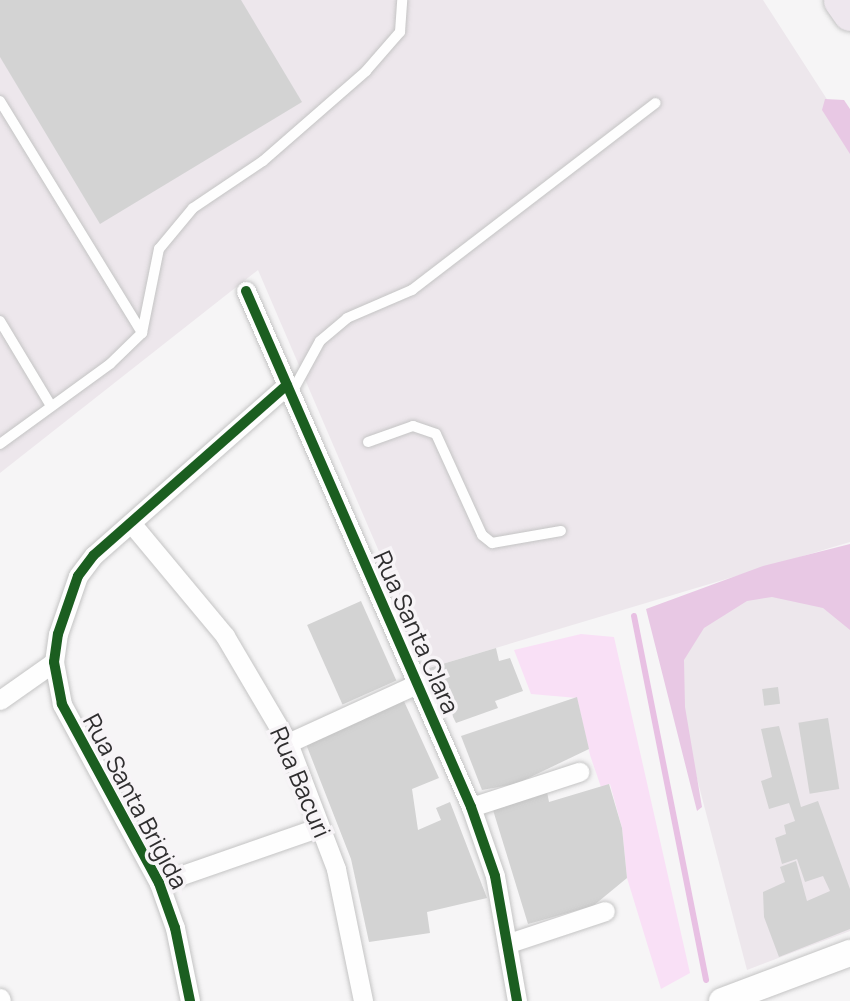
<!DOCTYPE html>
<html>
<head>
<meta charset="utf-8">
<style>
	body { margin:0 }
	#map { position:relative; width:850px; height:1001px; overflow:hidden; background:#f6f5f6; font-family:Manrope,sans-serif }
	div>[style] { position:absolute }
	.built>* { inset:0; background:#ede7ec }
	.green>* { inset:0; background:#f9e0f6 }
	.forest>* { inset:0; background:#e8c8e4 }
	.stream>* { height:6px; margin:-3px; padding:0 3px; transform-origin:3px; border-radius:3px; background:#e8c0e3 }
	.building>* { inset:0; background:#d3d3d3; transform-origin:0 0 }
	.roads { filter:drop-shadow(0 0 2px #c4c4c4) drop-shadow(0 0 2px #c4c4c4) }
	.lane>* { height:10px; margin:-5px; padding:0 5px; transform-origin:5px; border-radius:5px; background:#fefefe }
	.street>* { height:19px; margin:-9.5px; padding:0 9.5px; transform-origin:9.5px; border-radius:9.5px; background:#fefefe }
	.secondary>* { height:26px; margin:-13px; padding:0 13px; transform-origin:13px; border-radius:13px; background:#fefefe }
	.highway>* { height:35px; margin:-17.5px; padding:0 17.5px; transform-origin:17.5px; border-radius:17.5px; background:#eee7ee }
	.cycleway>* { height:10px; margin:-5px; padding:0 5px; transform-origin:5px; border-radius:5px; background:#1b5e20 }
	span { translate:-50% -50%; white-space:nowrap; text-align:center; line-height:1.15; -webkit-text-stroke:7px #f7f4f7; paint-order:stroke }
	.street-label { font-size:24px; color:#2f2e2f }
</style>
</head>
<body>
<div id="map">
	<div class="built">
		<i style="clip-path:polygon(0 0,763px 0,850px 135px,850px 542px,429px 668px,258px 270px,0 473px)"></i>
		<i style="clip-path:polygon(850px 556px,850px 931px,747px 970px,653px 610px)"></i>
	</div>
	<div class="green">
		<i style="clip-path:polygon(581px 634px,614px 637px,690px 973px,661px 989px,627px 878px,622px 828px,610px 784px,601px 787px,590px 755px,577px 698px,531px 694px,514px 650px)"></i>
	</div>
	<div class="forest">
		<i style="clip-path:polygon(825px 99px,844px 100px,850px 109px,850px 154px,822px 110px)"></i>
		<i style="clip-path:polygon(850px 544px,850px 630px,823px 608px,772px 597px,747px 601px,704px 628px,684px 660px,685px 707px,702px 807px,697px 811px,646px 609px,763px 566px)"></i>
	</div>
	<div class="stream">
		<i style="left:634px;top:616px;width:371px;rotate:78.8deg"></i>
	</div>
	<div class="building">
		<i style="clip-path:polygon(0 0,241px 0,302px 102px,100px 224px,0 57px)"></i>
		<i style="left:361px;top:601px;width:87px;height:59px;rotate:66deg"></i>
		<i style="clip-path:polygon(496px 648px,499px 661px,510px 658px,523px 691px,495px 701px,498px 708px,456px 723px,429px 668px)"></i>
		<i style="left:778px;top:687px;width:17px;height:16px;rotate:83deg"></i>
		<i style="clip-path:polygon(577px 697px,589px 749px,516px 784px,482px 790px,461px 736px)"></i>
		<i style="clip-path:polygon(403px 699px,439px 778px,412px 789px,418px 830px,441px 820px,436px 808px,450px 802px,487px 898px,427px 912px,430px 933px,369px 942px,351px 859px,306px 744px)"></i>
		<i style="left:828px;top:718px;width:72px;height:30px;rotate:81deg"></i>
		<i style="clip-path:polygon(779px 726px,801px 807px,818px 801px,850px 889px,850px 929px,779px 957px,764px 917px,763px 892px,785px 882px,780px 867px,796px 861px,807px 901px,830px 891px,823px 876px,805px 882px,797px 859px,782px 864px,775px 838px,786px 834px,784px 825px,795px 821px,789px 803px,769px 809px,761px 781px,772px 777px,761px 729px)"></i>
		<i style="clip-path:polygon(609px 784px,622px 828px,627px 878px,593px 906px,528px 924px,493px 810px,547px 792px,549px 802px)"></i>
	</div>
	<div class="roads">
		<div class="lane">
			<i style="left:0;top:101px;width:272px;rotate:58.5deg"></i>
			<i style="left:0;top:321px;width:99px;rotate:59deg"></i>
			<i style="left:291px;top:394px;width:60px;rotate:-61.3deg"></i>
			<i style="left:320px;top:341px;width:35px;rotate:-40deg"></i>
			<i style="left:347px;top:318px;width:71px;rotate:-23.3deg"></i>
			<i style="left:412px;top:290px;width:307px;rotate:-37.5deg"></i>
			<i style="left:368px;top:442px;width:48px;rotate:-19.6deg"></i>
			<i style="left:413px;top:426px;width:24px;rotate:19deg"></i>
			<i style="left:436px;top:434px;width:111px;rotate:65.5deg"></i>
			<i style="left:482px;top:535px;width:13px;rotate:39deg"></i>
			<i style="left:492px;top:543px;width:70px;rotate:-9.9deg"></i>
			<i style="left:0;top:444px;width:136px;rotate:-36deg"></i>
			<i style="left:110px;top:364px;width:45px;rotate:-44.1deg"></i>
			<i style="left:142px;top:333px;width:86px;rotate:-78.6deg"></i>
			<i style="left:159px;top:249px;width:53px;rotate:-50.3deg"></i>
			<i style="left:193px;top:208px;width:84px;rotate:-33.9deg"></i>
			<i style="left:263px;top:161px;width:137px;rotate:-41.1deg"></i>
			<i style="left:366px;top:71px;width:52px;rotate:-48.9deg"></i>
			<i style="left:400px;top:32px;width:32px;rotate:-86deg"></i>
		</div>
		<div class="street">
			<i style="left:246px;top:291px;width:563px;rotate:66.44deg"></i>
			<i style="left:471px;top:807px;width:73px;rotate:70.8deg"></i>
			<i style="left:495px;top:876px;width:127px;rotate:80deg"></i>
			<i style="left:131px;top:523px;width:147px;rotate:50.2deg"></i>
			<i style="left:225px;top:636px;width:124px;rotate:59.5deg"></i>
			<i style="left:288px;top:743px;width:135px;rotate:69.1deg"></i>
			<i style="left:336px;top:869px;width:135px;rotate:78.4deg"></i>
			<i style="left:0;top:700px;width:66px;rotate:-35.1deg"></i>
			<i style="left:288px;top:743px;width:142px;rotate:-24.6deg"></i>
			<i style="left:471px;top:807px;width:114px;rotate:-18deg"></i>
			<i style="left:159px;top:883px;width:170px;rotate:-19.2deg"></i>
			<i style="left:509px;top:943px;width:101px;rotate:-18.4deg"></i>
			<i style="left:0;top:998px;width:3px;rotate:72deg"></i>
			<i style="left:190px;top:1001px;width:75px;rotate:-101.6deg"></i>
			<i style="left:175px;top:928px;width:48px;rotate:-109.6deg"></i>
			<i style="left:159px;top:883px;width:204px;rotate:-118.5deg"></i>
			<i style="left:62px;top:704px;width:43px;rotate:-100.8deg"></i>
			<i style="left:54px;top:662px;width:28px;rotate:-82deg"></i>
			<i style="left:58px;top:634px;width:61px;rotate:-71deg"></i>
			<i style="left:78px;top:576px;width:26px;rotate:-53deg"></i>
			<i style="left:94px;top:555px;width:257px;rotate:-41.4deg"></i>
		</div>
		<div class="secondary">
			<i style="left:722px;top:1001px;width:137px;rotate:-20.6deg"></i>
		</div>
		<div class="highway">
			<i style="left:841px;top:0;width:16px;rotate:55deg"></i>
		</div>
	</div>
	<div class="cycleway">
		<i style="left:246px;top:291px;width:563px;rotate:66.44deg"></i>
		<i style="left:471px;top:807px;width:73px;rotate:70.8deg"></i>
		<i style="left:495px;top:876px;width:127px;rotate:80deg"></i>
		<i style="left:190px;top:1001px;width:75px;rotate:-101.6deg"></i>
		<i style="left:175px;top:928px;width:48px;rotate:-109.6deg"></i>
		<i style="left:159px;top:883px;width:204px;rotate:-118.5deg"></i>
		<i style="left:62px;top:704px;width:43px;rotate:-100.8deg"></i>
		<i style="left:54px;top:662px;width:28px;rotate:-82deg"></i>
		<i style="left:58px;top:634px;width:61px;rotate:-71deg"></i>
		<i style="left:78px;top:576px;width:26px;rotate:-53deg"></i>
		<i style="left:94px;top:555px;width:257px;rotate:-41.4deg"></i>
	</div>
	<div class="street-label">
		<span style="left:417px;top:632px;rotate:66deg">Rua Santa Clara</span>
		<span style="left:301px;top:782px;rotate:67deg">Rua Bacuri</span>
		<span style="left:136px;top:801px;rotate:62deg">Rua Santa Brigida</span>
	</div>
</div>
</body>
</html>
